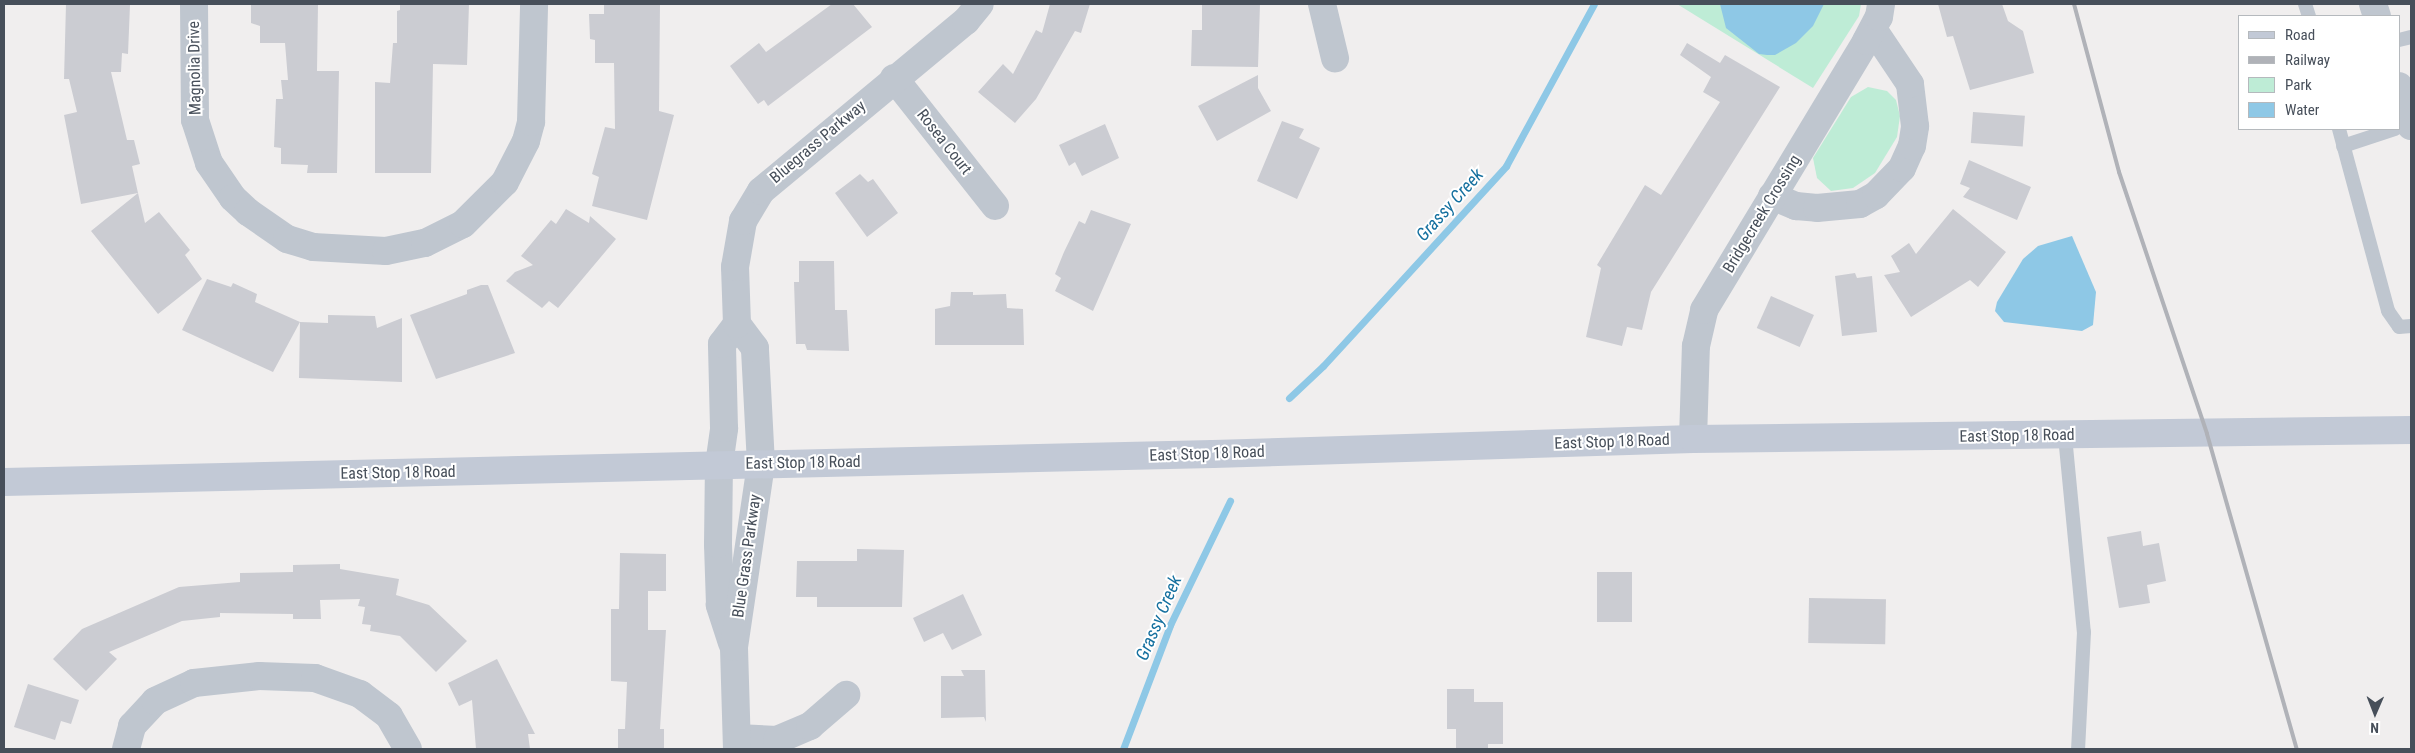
<!DOCTYPE html>
<html>
<head>
<meta charset="utf-8">
<style>
	body { margin:0 }
	#map { position:relative; width:2415px; height:753px; overflow:hidden; background:#f0eeee; font-family:"Roboto Condensed",sans-serif }
	div>[style] { position:absolute }
	.green>* { inset:0; background:#beecd6 }
	.water>* { inset:0; background:#8ec8e6 }
	.stream>* { height:7px; margin:-3.5px; padding:0 3.5px; transform-origin:3.5px; border-radius:3.5px; background:#8ec8e6 }
	.building>* { inset:0; background:#cbccd2; transform-origin:0 0 }
	.lane>* { height:14px; margin:-7px; padding:0 7px; transform-origin:7px; border-radius:7px; background:#bfc6cf }
	.street>* { height:28px; margin:-14px; padding:0 14px; transform-origin:14px; border-radius:14px; background:#bfc6cf }
	.secondary>* { height:28px; margin:-14px; padding:0 14px; transform-origin:14px; border-radius:14px; background:#c2c9d6 }
	.rail>* { height:4px; margin:-2px; padding:0 2px; transform-origin:2px; border-radius:2px; background:#b0b2b8 }
	span { translate:-50% -50%; white-space:nowrap; text-align:center; line-height:1.15; -webkit-text-stroke:4px #fff; paint-order:stroke }
	.street-label { font-size:16px; color:#474f5a }
	.water-label { font-size:18px; color:#15709f; font-style:italic }
	.frame { position:absolute; inset:0; border:5px solid #474f5a; pointer-events:none }
	.legend { position:absolute; left:2238px; top:15px; width:162px; height:115px; box-sizing:border-box; background:#fff; border:1px solid #b5b9bd; margin:0; padding:6px 9px; list-style:none; font-size:15px; color:#474f5a }
	.legend li { display:flex; align-items:center; gap:10px; height:25px }
	.legend b { width:25px; border:1px solid #b5b9bd }
	.north { position:absolute; left:2350px; top:688px; width:50px; height:50px; -webkit-text-stroke:4px #fff; paint-order:stroke; rotate:181deg; font-size:14px; font-weight:700; line-height:20px; text-align:center; color:#474f5a }
	.north::after { content:''; display:block; margin:auto; width:18px; height:22px; background:#474f5a; clip-path:polygon(50% 0,100% 100%,50% 72%,0 100%) }
</style>
</head>
<body>
<div id="map">
	<div class="green">
		<i style="clip-path:polygon(1677px 4px,1861px 4px,1859px 16px,1813px 88px)"></i>
		<i style="clip-path:polygon(1868px 87px,1887px 91px,1896px 100px,1900px 116px,1897px 137px,1875px 173px,1853px 188px,1831px 191px,1817px 178px,1813px 158px,1851px 97px)"></i>
	</div>
	<div class="water">
		<i style="clip-path:polygon(1720px 4px,1824px 4px,1813px 26px,1796px 43px,1775px 55px,1767px 55px,1759px 54px,1726px 28px)"></i>
		<i style="clip-path:polygon(2072px 236px,2096px 292px,2093px 325px,2082px 331px,2004px 322px,1995px 311px,1997px 302px,2023px 259px,2038px 246px)"></i>
	</div>
	<div class="stream">
		<i style="left:1289px;top:398px;width:47px;rotate:-43.3deg"></i>
		<i style="left:1323px;top:366px;width:271px;rotate:-47.5deg"></i>
		<i style="left:1506px;top:166px;width:184px;rotate:-61.5deg"></i>
		<i style="left:1123px;top:749px;width:133px;rotate:-69.2deg"></i>
		<i style="left:1170px;top:625px;width:138px;rotate:-64.2deg"></i>
	</div>
	<div class="building">
		<i style="clip-path:polygon(66px 4px,130px 5px,128px 54px,122px 53px,121px 72px,111px 72px,127px 140px,134px 140px,140px 164px,132px 166px,138px 193px,81px 204px,64px 115px,77px 112px,69px 79px,64px 79px)"></i>
		<i style="clip-path:polygon(251px 4px,318px 4px,317px 71px,339px 71px,337px 173px,307px 173px,308px 165px,281px 164px,281px 148px,274px 147px,276px 99px,283px 99px,281px 80px,288px 80px,285px 43px,260px 43px,260px 26px,251px 23px)"></i>
		<i style="clip-path:polygon(400px 4px,469px 4px,467px 65px,433px 64px,431px 173px,375px 173px,375px 82px,390px 83px,393px 43px,397px 43px,397px 11px,400px 10px)"></i>
		<i style="clip-path:polygon(604px 4px,660px 4px,659px 111px,674px 115px,647px 220px,592px 206px,599px 177px,592px 174px,605px 127px,615px 129px,614px 63px,595px 63px,595px 40px,590px 39px,589px 14px,604px 14px)"></i>
		<i style="clip-path:polygon(832px 4px,853px 4px,872px 27px,768px 106px,764px 100px,758px 104px,730px 66px,759px 43px,766px 52px)"></i>
		<i style="clip-path:polygon(1050px 4px,1090px 4px,1081px 33px,1075px 31px,1036px 99px,1015px 123px,978px 92px,1003px 64px,1013px 74px,1036px 30px,1042px 33px)"></i>
		<i style="clip-path:polygon(1202px 4px,1260px 4px,1258px 67px,1191px 66px,1192px 30px,1202px 30px)"></i>
		<i style="clip-path:polygon(1938px 4px,2002px 4px,2008px 21px,2023px 31px,2034px 73px,1970px 90px,1953px 36px,1947px 37px)"></i>
		<i style="clip-path:polygon(1687px 43px,1720px 63px,1725px 55px,1780px 87px,1651px 292px,1642px 330px,1627px 327px,1622px 346px,1586px 337px,1601px 268px,1597px 265px,1645px 185px,1661px 195px,1720px 102px,1703px 92px,1711px 77px,1680px 55px)"></i>
		<i style="clip-path:polygon(1258px 75px,1258px 88px,1271px 111px,1217px 141px,1198px 106px)"></i>
		<i style="left:1973px;top:112px;width:52px;height:31px;rotate:4deg"></i>
		<i style="clip-path:polygon(1282px 121px,1304px 129px,1299px 138px,1320px 148px,1297px 199px,1257px 181px)"></i>
		<i style="clip-path:polygon(1105px 124px,1119px 158px,1082px 176px,1075px 162px,1069px 166px,1059px 145px)"></i>
		<i style="clip-path:polygon(1969px 160px,2031px 187px,2017px 220px,1963px 197px,1970px 188px,1960px 184px)"></i>
		<i style="clip-path:polygon(860px 174px,868px 182px,873px 179px,898px 213px,867px 237px,835px 193px)"></i>
		<i style="clip-path:polygon(138px 193px,145px 223px,159px 212px,190px 250px,185px 255px,202px 279px,158px 314px,91px 231px)"></i>
		<i style="clip-path:polygon(566px 209px,589px 223px,590px 216px,616px 239px,558px 308px,549px 301px,542px 308px,506px 281px,515px 272px,533px 265px,521px 256px,551px 220px,556px 224px)"></i>
		<i style="clip-path:polygon(1953px 209px,2006px 252px,1978px 287px,1970px 280px,1911px 317px,1884px 275px,1900px 272px,1891px 256px,1909px 243px,1916px 254px)"></i>
		<i style="clip-path:polygon(1091px 210px,1131px 224px,1093px 311px,1055px 291px,1061px 278px,1055px 274px,1064px 252px,1079px 221px,1085px 224px)"></i>
		<i style="clip-path:polygon(799px 261px,834px 261px,835px 310px,847px 310px,849px 351px,807px 350px,805px 344px,796px 344px,794px 282px,799px 282px)"></i>
		<i style="clip-path:polygon(1855px 273px,1857px 278px,1872px 276px,1877px 332px,1842px 336px,1835px 276px)"></i>
		<i style="clip-path:polygon(207px 279px,231px 287px,233px 283px,257px 294px,255px 302px,300px 322px,273px 372px,182px 330px)"></i>
		<i style="clip-path:polygon(481px 285px,488px 285px,515px 353px,436px 379px,410px 315px,467px 294px,467px 290px)"></i>
		<i style="clip-path:polygon(951px 292px,973px 292px,973px 295px,1006px 294px,1007px 308px,1023px 309px,1024px 345px,935px 345px,935px 309px,950px 306px)"></i>
		<i style="left:1771px;top:296px;width:47px;height:35px;rotate:24deg"></i>
		<i style="clip-path:polygon(328px 315px,375px 316px,377px 328px,402px 318px,402px 382px,299px 378px,300px 322px,328px 323px)"></i>
		<i style="clip-path:polygon(2141px 531px,2143px 546px,2159px 543px,2166px 581px,2147px 585px,2150px 603px,2119px 608px,2107px 537px)"></i>
		<i style="clip-path:polygon(857px 549px,904px 550px,902px 607px,817px 607px,817px 597px,796px 597px,797px 561px,857px 561px)"></i>
		<i style="clip-path:polygon(620px 553px,666px 554px,666px 591px,648px 591px,648px 630px,666px 630px,660px 729px,664px 729px,664px 749px,618px 749px,618px 729px,625px 729px,627px 682px,611px 681px,611px 609px,619px 609px)"></i>
		<i style="clip-path:polygon(340px 564px,340px 569px,399px 579px,396px 595px,429px 605px,467px 641px,436px 672px,400px 636px,370px 631px,371px 625px,362px 624px,365px 607px,358px 606px,360px 599px,320px 600px,321px 619px,293px 619px,293px 614px,220px 613px,220px 617px,182px 621px,109px 652px,117px 659px,86px 691px,53px 659px,82px 629px,179px 587px,240px 582px,240px 573px,293px 572px,293px 565px)"></i>
		<i style="left:1597px;top:572px;width:35px;height:50px"></i>
		<i style="clip-path:polygon(963px 594px,982px 635px,952px 650px,943px 633px,924px 642px,913px 618px)"></i>
		<i style="left:1809px;top:598px;width:77px;height:45px;rotate:1deg"></i>
		<i style="clip-path:polygon(497px 659px,535px 734px,528px 734px,530px 749px,476px 749px,472px 700px,459px 706px,448px 683px)"></i>
		<i style="clip-path:polygon(961px 670px,985px 670px,986px 722px,984px 717px,941px 718px,941px 676px,964px 676px)"></i>
		<i style="clip-path:polygon(28px 684px,79px 700px,71px 724px,61px 721px,55px 740px,14px 727px)"></i>
		<i style="clip-path:polygon(1447px 689px,1474px 689px,1474px 702px,1503px 702px,1503px 744px,1488px 744px,1488px 749px,1456px 749px,1456px 729px,1447px 729px)"></i>
	</div>
	<div class="lane">
		<i style="left:2305px;top:4px;width:13px;rotate:72deg"></i>
		<i style="left:2399px;top:40px;width:12px;rotate:-14deg"></i>
		<i style="left:2339px;top:129px;width:188px;rotate:74.9deg"></i>
		<i style="left:2388px;top:311px;width:19px;rotate:55deg"></i>
		<i style="left:2399px;top:327px;width:12px;rotate:-5deg"></i>
		<i style="left:2343px;top:146px;width:55px;rotate:-18.1deg"></i>
		<i style="left:2065px;top:436px;width:197px;rotate:84.5deg"></i>
		<i style="left:2084px;top:632px;width:117px;rotate:92.9deg"></i>
	</div>
	<div class="street">
		<i style="left:194px;top:4px;width:116px;rotate:89.5deg"></i>
		<i style="left:195px;top:120px;width:45px;rotate:72deg"></i>
		<i style="left:209px;top:163px;width:42px;rotate:55.6deg"></i>
		<i style="left:233px;top:198px;width:21px;rotate:43deg"></i>
		<i style="left:248px;top:212px;width:47px;rotate:34.7deg"></i>
		<i style="left:287px;top:239px;width:27px;rotate:17deg"></i>
		<i style="left:313px;top:247px;width:73px;rotate:3.1deg"></i>
		<i style="left:386px;top:251px;width:40px;rotate:-12deg"></i>
		<i style="left:425px;top:243px;width:42px;rotate:-26.6deg"></i>
		<i style="left:463px;top:224px;width:59px;rotate:-45deg"></i>
		<i style="left:505px;top:182px;width:46px;rotate:-62.9deg"></i>
		<i style="left:526px;top:141px;width:20px;rotate:-75deg"></i>
		<i style="left:531px;top:122px;width:118px;rotate:-88.5deg"></i>
		<i style="left:1322px;top:4px;width:56px;rotate:76.5deg"></i>
		<i style="left:2373px;top:4px;width:13px;rotate:72deg"></i>
		<i style="left:894px;top:78px;width:163px;rotate:51.7deg"></i>
		<i style="left:2399px;top:86px;width:42px;rotate:73.3deg"></i>
		<i style="left:1772px;top:196px;width:26px;rotate:23deg"></i>
		<i style="left:1796px;top:206px;width:21px;rotate:5deg"></i>
		<i style="left:1817px;top:208px;width:43px;rotate:-5.3deg"></i>
		<i style="left:1860px;top:204px;width:18px;rotate:-29deg"></i>
		<i style="left:1876px;top:195px;width:37px;rotate:-46deg"></i>
		<i style="left:1902px;top:168px;width:24px;rotate:-66deg"></i>
		<i style="left:1912px;top:146px;width:20px;rotate:-81deg"></i>
		<i style="left:1915px;top:126px;width:42px;rotate:-96.8deg"></i>
		<i style="left:1910px;top:84px;width:66px;rotate:-123.9deg"></i>
		<i style="left:1693px;top:439px;width:93px;rotate:-88.2deg"></i>
		<i style="left:1696px;top:346px;width:37px;rotate:-77deg"></i>
		<i style="left:1704px;top:310px;width:314px;rotate:-58.9deg"></i>
		<i style="left:1866px;top:41px;width:27px;rotate:-62deg"></i>
		<i style="left:1879px;top:17px;width:13px;rotate:-81deg"></i>
		<i style="left:732px;top:643px;width:40px;rotate:-108deg"></i>
		<i style="left:720px;top:605px;width:61px;rotate:-91.9deg"></i>
		<i style="left:718px;top:544px;width:79px;rotate:-89.3deg"></i>
		<i style="left:719px;top:465px;width:37px;rotate:-82deg"></i>
		<i style="left:724px;top:428px;width:84px;rotate:-91.4deg"></i>
		<i style="left:722px;top:344px;width:25px;rotate:-53deg"></i>
		<i style="left:737px;top:738px;width:40px;rotate:2.9deg"></i>
		<i style="left:777px;top:740px;width:36px;rotate:-23deg"></i>
		<i style="left:810px;top:726px;width:48px;rotate:-40.7deg"></i>
		<i style="left:126px;top:749px;width:24px;rotate:-75deg"></i>
		<i style="left:132px;top:726px;width:34px;rotate:-47deg"></i>
		<i style="left:155px;top:701px;width:43px;rotate:-24.8deg"></i>
		<i style="left:194px;top:683px;width:65px;rotate:-6.1deg"></i>
		<i style="left:259px;top:676px;width:56px;rotate:2deg"></i>
		<i style="left:315px;top:678px;width:48px;rotate:19.6deg"></i>
		<i style="left:360px;top:694px;width:36px;rotate:37deg"></i>
		<i style="left:389px;top:716px;width:38px;rotate:60deg"></i>
		<i style="left:737px;top:749px;width:102px;rotate:-91.7deg"></i>
		<i style="left:734px;top:647px;width:185px;rotate:-81.6deg"></i>
		<i style="left:761px;top:464px;width:116px;rotate:-93deg"></i>
		<i style="left:755px;top:348px;width:30px;rotate:-127deg"></i>
		<i style="left:737px;top:324px;width:57px;rotate:-92deg"></i>
		<i style="left:735px;top:267px;width:47px;rotate:-80.1deg"></i>
		<i style="left:743px;top:221px;width:35px;rotate:-59deg"></i>
		<i style="left:761px;top:191px;width:266px;rotate:-39.7deg"></i>
		<i style="left:966px;top:21px;width:22px;rotate:-51deg"></i>
	</div>
	<div class="secondary">
		<i style="left:4px;top:482px;width:1209px;rotate:-1.33deg"></i>
		<i style="left:1213px;top:454px;width:480px;rotate:-1.8deg"></i>
		<i style="left:1693px;top:439px;width:718px;rotate:-0.72deg"></i>
	</div>
	<div class="rail">
		<i style="left:2074px;top:4px;width:174px;rotate:75deg"></i>
		<i style="left:2119px;top:172px;width:276px;rotate:71.4deg"></i>
		<i style="left:2207px;top:434px;width:328px;rotate:74.1deg"></i>
	</div>
	<div class="street-label">
		<span style="left:195px;top:68px;rotate:-91deg">Magnolia Drive</span>
		<span style="left:818px;top:142px;rotate:-40deg">Bluegrass Parkway</span>
		<span style="left:944px;top:142px;rotate:52deg">Rosea Court</span>
		<span style="left:1762px;top:214px;rotate:-59deg">Bridgecreek Crossing</span>
		<span style="left:2017px;top:436px;rotate:-1deg">East Stop 18 Road</span>
		<span style="left:1612px;top:442px;rotate:-2deg">East Stop 18 Road</span>
		<span style="left:1207px;top:454px;rotate:-2deg">East Stop 18 Road</span>
		<span style="left:803px;top:463px;rotate:-1deg">East Stop 18 Road</span>
		<span style="left:398px;top:473px;rotate:-1deg">East Stop 18 Road</span>
		<span style="left:747px;top:556px;rotate:-82deg">Blue Grass Parkway</span>
	</div>
	<div class="water-label">
		<span style="left:1450px;top:205px;rotate:-48deg">Grassy Creek</span>
		<span style="left:1159px;top:618px;rotate:-67deg">Grassy Creek</span>
	</div>
	<div class="frame"></div>
	<ul class="legend">
	<li><b style="height:6px;background:#c2c9d6"></b>Road</li>
	<li><b style="height:6px;background:#b0b2b8"></b>Railway</li>
	<li><b style="height:14px;background:#beecd6"></b>Park</li>
	<li><b style="height:14px;background:#8ec8e6"></b>Water</li>
	</ul>
	<div class="north">N</div>
</div>
</body>
</html>
